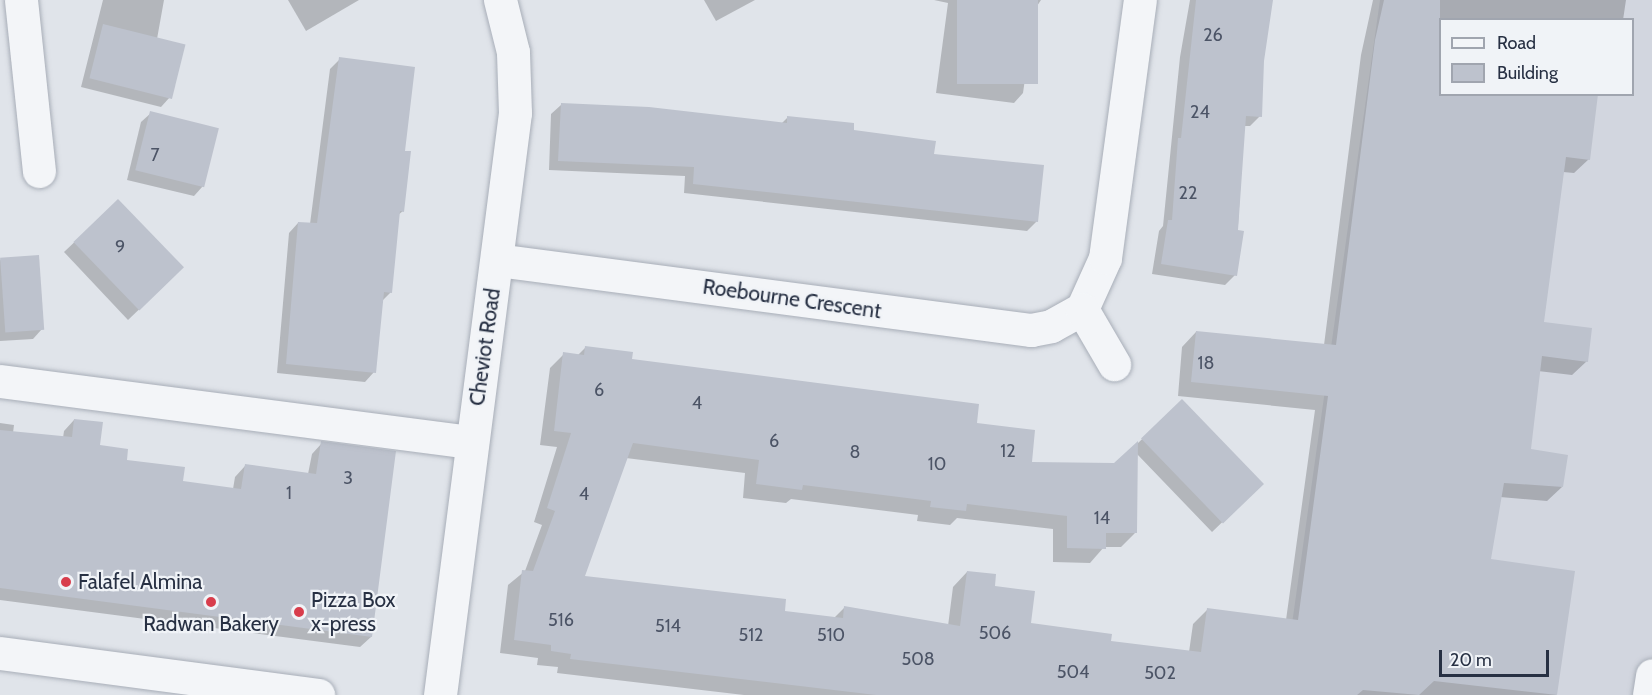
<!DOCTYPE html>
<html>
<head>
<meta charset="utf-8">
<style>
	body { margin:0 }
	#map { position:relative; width:1652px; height:695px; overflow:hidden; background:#e0e4ea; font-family:Cabin,sans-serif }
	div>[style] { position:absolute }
	.built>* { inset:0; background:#d2d6df }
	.shadow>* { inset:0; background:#0003 }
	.building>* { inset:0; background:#bdc2cd; transform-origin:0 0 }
	.roads { filter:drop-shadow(0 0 2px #a8aeb8) drop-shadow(0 0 2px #a8aeb8) }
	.minor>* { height:33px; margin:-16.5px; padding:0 16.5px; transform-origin:16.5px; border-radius:16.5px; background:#f3f5f8 }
	.dots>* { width:16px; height:16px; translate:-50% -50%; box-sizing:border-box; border:3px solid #f0f3f7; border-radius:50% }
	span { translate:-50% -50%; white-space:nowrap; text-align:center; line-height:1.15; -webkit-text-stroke:4.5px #f0f3f7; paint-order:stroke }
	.number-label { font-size:18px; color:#4c5466 }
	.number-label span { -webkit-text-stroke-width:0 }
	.street-label { font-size:21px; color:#273043 }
	.poi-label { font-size:21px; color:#273043 }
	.left { translate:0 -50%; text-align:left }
	.legend { position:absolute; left:1439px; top:18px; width:195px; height:78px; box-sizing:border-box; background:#f0f3f7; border:2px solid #a0a5af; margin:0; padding:8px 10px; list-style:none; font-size:18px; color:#273043 }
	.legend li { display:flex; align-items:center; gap:12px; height:30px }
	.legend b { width:30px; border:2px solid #a0a5af }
	.scale { position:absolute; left:1439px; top:650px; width:110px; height:27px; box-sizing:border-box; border:3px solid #273043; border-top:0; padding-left:8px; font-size:18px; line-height:21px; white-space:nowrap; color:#273043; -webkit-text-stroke:4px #f0f3f7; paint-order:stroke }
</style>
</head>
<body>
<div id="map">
	<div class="built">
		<i style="clip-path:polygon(evenodd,1380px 0,1652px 0,1652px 695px,1282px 695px,1380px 0,1440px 20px,1632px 20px,1632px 94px,1440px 94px,1440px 20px)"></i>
	</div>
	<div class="shadow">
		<i style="clip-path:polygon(103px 0,164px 0,157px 39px,170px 97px,161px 107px,81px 87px)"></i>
		<i style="clip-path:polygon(288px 0,359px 0,306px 31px)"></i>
		<i style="clip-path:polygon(704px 0,755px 0,716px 21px)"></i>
		<i style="clip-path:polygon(1041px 0,1035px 9px,1023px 93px,1014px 103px,936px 93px,948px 3px,934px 0)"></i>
		<i style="clip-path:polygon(1190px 0,1272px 0,1263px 60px,1260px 116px,1250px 126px,1244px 126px,1235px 275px,1225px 285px,1152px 274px,1159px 231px,1163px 226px,1180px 57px)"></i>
		<i style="clip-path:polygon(1373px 0,1626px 0,1623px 20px,1440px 20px,1440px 94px,1589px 159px,1574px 173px,1563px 172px,1543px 324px,1587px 361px,1572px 375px,1538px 371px,1529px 450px,1562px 487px,1547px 501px,1500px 497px,1489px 560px,1573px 572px,1556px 695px,744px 695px,557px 673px,558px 667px,537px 665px,538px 658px,500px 653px,508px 585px,525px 571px,542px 525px,534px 522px,557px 447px,540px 445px,550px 368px,564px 354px,577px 356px,585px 348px,631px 360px,975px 424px,1030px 464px,1115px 465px,1182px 401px,1262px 484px,1212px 532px,1137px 454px,1135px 533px,1121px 547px,1104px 547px,1090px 563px,1053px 562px,1053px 529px,957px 518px,950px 525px,917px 521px,918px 515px,791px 499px,786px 503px,743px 498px,745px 473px,626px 458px,583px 577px,783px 612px,834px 618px,844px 608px,948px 626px,953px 587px,967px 572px,993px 588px,1029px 625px,1110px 643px,1189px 652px,1193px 624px,1207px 610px,1286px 620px,1315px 410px,1178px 396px,1182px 347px,1196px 332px,1324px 345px,1361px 55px)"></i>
		<i style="clip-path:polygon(340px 59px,403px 152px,403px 211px,398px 215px,391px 292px,381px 302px,374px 372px,365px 382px,277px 373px,289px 233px,298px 223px,310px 224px,330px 69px)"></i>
		<i style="clip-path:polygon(561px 105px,781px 124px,788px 117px,852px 132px,933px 155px,1037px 221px,1027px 231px,684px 193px,685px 176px,549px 170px,551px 114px)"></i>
		<i style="clip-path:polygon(151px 113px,203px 186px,194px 196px,127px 180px,141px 122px)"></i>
		<i style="clip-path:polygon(118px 201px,172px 278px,128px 320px,64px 252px)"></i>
		<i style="clip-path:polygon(0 259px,42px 329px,33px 339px,0 341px)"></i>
		<i style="clip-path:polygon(74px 420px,98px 446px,125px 461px,182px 483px,233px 489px,235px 477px,245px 466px,308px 474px,312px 454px,322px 443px,371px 637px,360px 647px,0 600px,0 423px,14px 425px,13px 433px,63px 438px,64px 431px)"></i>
	</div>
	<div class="building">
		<i style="left:957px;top:0;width:81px;height:84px"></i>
		<i style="clip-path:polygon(1196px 0,1273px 0,1264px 61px,1262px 117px,1246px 116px,1238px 230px,1244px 231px,1237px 276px,1161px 264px,1168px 220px,1172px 220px,1178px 138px,1181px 138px)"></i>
		<i style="clip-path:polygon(1384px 0,1440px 0,1440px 94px,1598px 94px,1590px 160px,1566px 157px,1544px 322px,1592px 328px,1588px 362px,1542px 356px,1531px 449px,1568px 455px,1563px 487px,1504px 483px,1491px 559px,1575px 571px,1557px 695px,1434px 681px,1419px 695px,1363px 690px,1357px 695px,876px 695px,570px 659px,571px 654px,551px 651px,551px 645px,514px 640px,522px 570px,533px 571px,555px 511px,547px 508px,571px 433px,554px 431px,563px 352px,584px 355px,585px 346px,633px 352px,632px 359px,979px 404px,977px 423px,1035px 430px,1032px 462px,1114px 463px,1138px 441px,1137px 533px,1106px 533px,1106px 549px,1067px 548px,1067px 516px,967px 504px,966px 511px,930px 507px,931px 501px,803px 485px,802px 490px,756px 484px,759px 460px,633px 443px,585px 576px,786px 599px,785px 611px,843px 618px,844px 606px,960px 626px,967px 571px,996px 574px,995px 586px,1035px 591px,1031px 623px,1112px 634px,1111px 641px,1201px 652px,1207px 608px,1298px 620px,1328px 396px,1191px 382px,1196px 331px,1336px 345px,1375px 40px)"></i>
		<i style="left:103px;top:24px;width:85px;height:56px;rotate:14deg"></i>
		<i style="clip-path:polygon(339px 57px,415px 67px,405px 151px,411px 151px,404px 212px,400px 211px,392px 293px,384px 292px,376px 373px,286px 364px,298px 222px,317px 223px)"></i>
		<i style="clip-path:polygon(561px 103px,649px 107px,787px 123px,787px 116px,854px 123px,854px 130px,936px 141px,934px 154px,1044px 165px,1038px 222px,693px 184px,694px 167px,558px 161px)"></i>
		<i style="left:150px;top:111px;width:71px;height:61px;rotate:14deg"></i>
		<i style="left:118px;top:199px;width:95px;height:62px;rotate:46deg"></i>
		<i style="left:39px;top:255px;width:75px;height:39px;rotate:86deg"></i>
		<i style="left:1182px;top:399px;width:118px;height:57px;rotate:46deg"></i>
		<i style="clip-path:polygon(74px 419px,103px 422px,100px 445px,128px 449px,127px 460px,185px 467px,183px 481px,241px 489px,245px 464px,316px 474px,321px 441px,396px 451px,372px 637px,0 588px,0 430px,72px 437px)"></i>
	</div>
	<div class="roads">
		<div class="minor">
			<i style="left:21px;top:0;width:172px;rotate:84deg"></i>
			<i style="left:497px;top:260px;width:539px;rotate:7.47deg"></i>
			<i style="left:1031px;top:330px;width:20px;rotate:-11deg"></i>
			<i style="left:1051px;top:326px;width:35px;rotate:-29deg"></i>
			<i style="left:1082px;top:309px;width:56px;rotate:-65.7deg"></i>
			<i style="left:1105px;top:258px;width:260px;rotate:-82.3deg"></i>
			<i style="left:1082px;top:309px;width:64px;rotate:59.8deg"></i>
			<i style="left:0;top:381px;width:476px;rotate:7.4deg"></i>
			<i style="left:0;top:653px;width:321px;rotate:7.5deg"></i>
			<i style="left:440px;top:695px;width:587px;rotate:-82.66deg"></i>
			<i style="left:515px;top:113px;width:61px;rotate:-91.9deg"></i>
			<i style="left:513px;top:52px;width:54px;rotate:-104deg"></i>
			<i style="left:1649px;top:695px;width:20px;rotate:-81deg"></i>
		</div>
	</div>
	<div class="dots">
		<i style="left:66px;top:582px;background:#d83d4c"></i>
		<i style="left:211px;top:602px;background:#d83d4c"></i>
		<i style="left:299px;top:612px;background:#d83d4c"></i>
	</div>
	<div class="number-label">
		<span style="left:1213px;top:35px">26</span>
		<span style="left:1200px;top:112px">24</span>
		<span style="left:155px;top:155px">7</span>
		<span style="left:1188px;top:193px">22</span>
		<span style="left:120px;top:247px">9</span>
		<span style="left:1206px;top:363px">18</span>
		<span style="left:599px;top:390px">6</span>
		<span style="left:697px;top:403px">4</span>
		<span style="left:774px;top:441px">6</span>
		<span style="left:1008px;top:451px">12</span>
		<span style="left:855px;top:452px">8</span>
		<span style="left:937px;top:464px">10</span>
		<span style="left:348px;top:478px">3</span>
		<span style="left:289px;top:493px">1</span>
		<span style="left:584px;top:494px">4</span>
		<span style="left:1102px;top:518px">14</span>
		<span style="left:561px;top:620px">516</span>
		<span style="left:668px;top:626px">514</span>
		<span style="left:995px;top:633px">506</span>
		<span style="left:751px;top:635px">512</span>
		<span style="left:831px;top:635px">510</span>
		<span style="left:918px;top:659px">508</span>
		<span style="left:1073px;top:672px">504</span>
		<span style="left:1160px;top:673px">502</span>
	</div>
	<div class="street-label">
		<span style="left:792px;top:299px;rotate:8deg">Roebourne Crescent</span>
		<span style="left:485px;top:347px;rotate:-82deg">Cheviot Road</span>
	</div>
	<div class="poi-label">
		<span class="left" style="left:78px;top:582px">Falafel Almina</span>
		<span class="left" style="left:311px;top:612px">Pizza Box<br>x-press</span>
		<span style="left:211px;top:624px">Radwan Bakery</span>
	</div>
	<ul class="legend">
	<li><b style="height:8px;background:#f3f5f8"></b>Road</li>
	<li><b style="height:16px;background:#bdc2cd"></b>Building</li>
	</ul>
	<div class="scale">20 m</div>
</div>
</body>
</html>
